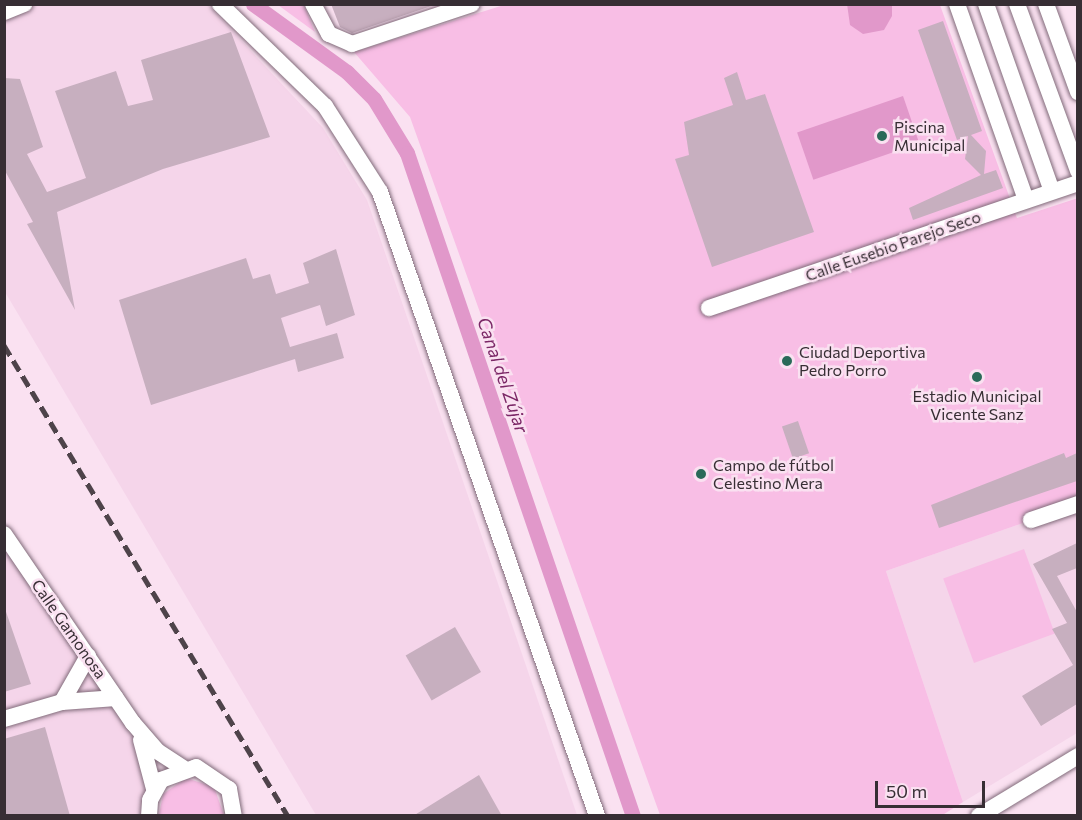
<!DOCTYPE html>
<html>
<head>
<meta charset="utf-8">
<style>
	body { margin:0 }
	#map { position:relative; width:1082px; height:820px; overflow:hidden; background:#fae1f1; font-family:Commissioner,sans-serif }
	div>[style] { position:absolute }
	.built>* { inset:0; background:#f5d5ea }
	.green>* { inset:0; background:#f8bee5; transform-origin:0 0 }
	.water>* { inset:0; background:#e198ca; transform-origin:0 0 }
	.canal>* { height:15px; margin:-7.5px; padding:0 7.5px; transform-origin:7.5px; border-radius:7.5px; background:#e198ca }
	.building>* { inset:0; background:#c7afbf; transform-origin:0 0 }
	.roads { filter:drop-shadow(0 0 2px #816b7a) drop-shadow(0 0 2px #816b7a) }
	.street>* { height:16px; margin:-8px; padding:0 8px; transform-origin:8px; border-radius:8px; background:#fff }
	.rail>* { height:4.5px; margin-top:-2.25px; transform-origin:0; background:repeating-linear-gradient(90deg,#4e434a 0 12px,transparent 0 18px) }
	.dots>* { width:16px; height:16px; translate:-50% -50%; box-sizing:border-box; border:3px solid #fae1f1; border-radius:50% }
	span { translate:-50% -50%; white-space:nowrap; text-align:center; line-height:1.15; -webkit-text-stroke:5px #fae1f1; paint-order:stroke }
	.poi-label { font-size:16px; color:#372e34 }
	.left { translate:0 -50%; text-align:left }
	.street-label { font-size:16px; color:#372e34 }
	.water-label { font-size:18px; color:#7b2766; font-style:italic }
	.frame { position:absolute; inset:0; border:6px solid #372e34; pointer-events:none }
	.scale { position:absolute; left:875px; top:781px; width:110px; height:27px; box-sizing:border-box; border:3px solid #372e34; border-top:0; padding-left:8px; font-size:18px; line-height:21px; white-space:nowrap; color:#372e34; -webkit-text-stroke:4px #fae1f1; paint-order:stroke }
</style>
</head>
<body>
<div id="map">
	<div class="built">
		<i style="clip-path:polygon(5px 5px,208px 5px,323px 128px,367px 200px,577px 815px,316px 815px,5px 292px)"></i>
		<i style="clip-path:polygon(1077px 504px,1077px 733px,963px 802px,886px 571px)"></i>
		<i style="clip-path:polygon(4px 535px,148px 754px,145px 815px,5px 815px)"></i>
	</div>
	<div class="green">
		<i style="clip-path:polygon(278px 5px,304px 5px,315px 32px)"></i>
		<i style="clip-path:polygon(504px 5px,940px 5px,1017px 218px,1078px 198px,1077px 504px,886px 571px,963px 802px,941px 816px,660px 815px,410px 117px,354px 52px)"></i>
		<i style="left:1024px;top:549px;width:90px;height:86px;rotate:70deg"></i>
		<i style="clip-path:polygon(186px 778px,214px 787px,224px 815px,159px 815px,163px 794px)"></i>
	</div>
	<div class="water">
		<i style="clip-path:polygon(847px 4px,892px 5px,892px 16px,884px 30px,863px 34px,850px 25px)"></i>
		<i style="left:903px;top:96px;width:50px;height:112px;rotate:71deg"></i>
	</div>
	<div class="canal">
		<i style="left:253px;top:4px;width:116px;rotate:35.9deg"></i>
		<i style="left:347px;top:72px;width:38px;rotate:45deg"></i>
		<i style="left:374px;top:99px;width:63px;rotate:58.6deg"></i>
		<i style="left:407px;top:153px;width:700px;rotate:71.18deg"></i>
	</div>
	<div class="building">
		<i style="clip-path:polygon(331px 4px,437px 4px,352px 33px,340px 27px)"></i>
		<i style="clip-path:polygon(943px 21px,982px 131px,971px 135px,986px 151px,984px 174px,996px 170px,1003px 188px,913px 220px,909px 208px,981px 175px,965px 159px,968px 136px,957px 140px,918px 30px)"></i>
		<i style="clip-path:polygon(231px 32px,270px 137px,163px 169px,57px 212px,75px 310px,27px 224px,33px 222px,4px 169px,4px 78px,20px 79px,43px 147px,27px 154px,47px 192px,86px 178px,55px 91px,116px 71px,128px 106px,153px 100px,141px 60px)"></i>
		<i style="clip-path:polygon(737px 72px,746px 100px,765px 94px,814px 232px,712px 267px,675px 159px,689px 155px,684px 122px,733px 105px,724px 78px)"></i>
		<i style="clip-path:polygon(336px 249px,355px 315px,326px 326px,320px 305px,281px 318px,290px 347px,337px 333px,344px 358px,298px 372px,295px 359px,151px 405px,119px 300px,246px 258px,253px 279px,270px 274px,276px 294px,309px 283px,303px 263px)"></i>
		<i style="left:798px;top:421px;width:34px;height:17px;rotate:71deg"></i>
		<i style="clip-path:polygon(1064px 453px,1066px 458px,1077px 453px,1077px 481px,939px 528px,931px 505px)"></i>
		<i style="clip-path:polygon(1077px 543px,1077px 568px,1057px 576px,1077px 612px,1077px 704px,1041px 726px,1022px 696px,1073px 665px,1052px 629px,1067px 623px,1033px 564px)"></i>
		<i style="clip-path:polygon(4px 606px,31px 684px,4px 692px)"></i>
		<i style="left:455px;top:627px;width:52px;height:57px;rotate:60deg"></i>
		<i style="clip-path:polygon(45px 727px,70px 816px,4px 816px,4px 739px)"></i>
		<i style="clip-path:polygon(479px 775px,502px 816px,413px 816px)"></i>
	</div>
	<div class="roads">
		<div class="street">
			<i style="left:220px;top:4px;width:146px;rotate:44.2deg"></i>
			<i style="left:325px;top:106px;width:102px;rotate:57.4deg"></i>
			<i style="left:380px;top:192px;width:661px;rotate:70.82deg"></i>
			<i style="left:313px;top:4px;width:34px;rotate:62deg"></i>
			<i style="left:329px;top:34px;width:25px;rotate:23deg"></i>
			<i style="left:352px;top:44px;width:126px;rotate:-18.4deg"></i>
			<i style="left:957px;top:4px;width:208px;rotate:70.6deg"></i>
			<i style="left:986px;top:4px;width:198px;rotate:70.6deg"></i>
			<i style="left:1017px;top:4px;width:178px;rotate:69.9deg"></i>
			<i style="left:1046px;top:4px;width:94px;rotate:70deg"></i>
			<i style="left:4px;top:12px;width:22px;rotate:-22deg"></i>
			<i style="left:709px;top:308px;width:390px;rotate:-18.7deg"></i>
			<i style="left:1031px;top:520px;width:50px;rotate:-18.8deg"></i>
			<i style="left:4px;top:534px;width:229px;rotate:55.7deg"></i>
			<i style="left:133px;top:723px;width:37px;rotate:49deg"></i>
			<i style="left:157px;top:751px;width:31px;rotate:33deg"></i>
			<i style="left:62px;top:702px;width:54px;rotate:-4.2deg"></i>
			<i style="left:4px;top:719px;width:60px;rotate:-16.3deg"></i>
			<i style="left:62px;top:702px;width:53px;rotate:-60.5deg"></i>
			<i style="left:141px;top:740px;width:51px;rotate:75.1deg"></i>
			<i style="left:149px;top:816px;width:16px;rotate:-86deg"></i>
			<i style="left:150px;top:800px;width:23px;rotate:-61deg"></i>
			<i style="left:161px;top:780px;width:37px;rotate:-20deg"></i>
			<i style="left:196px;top:767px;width:40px;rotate:34deg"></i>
			<i style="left:229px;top:789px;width:27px;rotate:80deg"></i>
			<i style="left:979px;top:816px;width:116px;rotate:-31.2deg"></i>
		</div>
	</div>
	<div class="rail">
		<i style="left:4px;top:345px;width:550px;rotate:58.91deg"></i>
	</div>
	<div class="dots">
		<i style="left:882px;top:136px;background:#2a6a59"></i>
		<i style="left:787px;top:361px;background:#2a6a59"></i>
		<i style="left:977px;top:377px;background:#2a6a59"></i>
		<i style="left:701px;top:474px;background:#2a6a59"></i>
	</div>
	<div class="poi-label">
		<span class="left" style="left:894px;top:136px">Piscina<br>Municipal</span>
		<span class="left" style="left:799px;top:361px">Ciudad Deportiva<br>Pedro Porro</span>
		<span style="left:977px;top:405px">Estadio Municipal<br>Vicente Sanz</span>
		<span class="left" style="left:713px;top:474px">Campo de fútbol<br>Celestino Mera</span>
	</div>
	<div class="street-label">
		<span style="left:893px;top:246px;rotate:-19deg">Calle Eusebio Parejo Seco</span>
		<span style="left:69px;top:629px;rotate:55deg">Calle Gamonosa</span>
	</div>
	<div class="water-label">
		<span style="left:503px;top:375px;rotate:71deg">Canal del Zújar</span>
	</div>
	<div class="frame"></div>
	<div class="scale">50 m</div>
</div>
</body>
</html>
